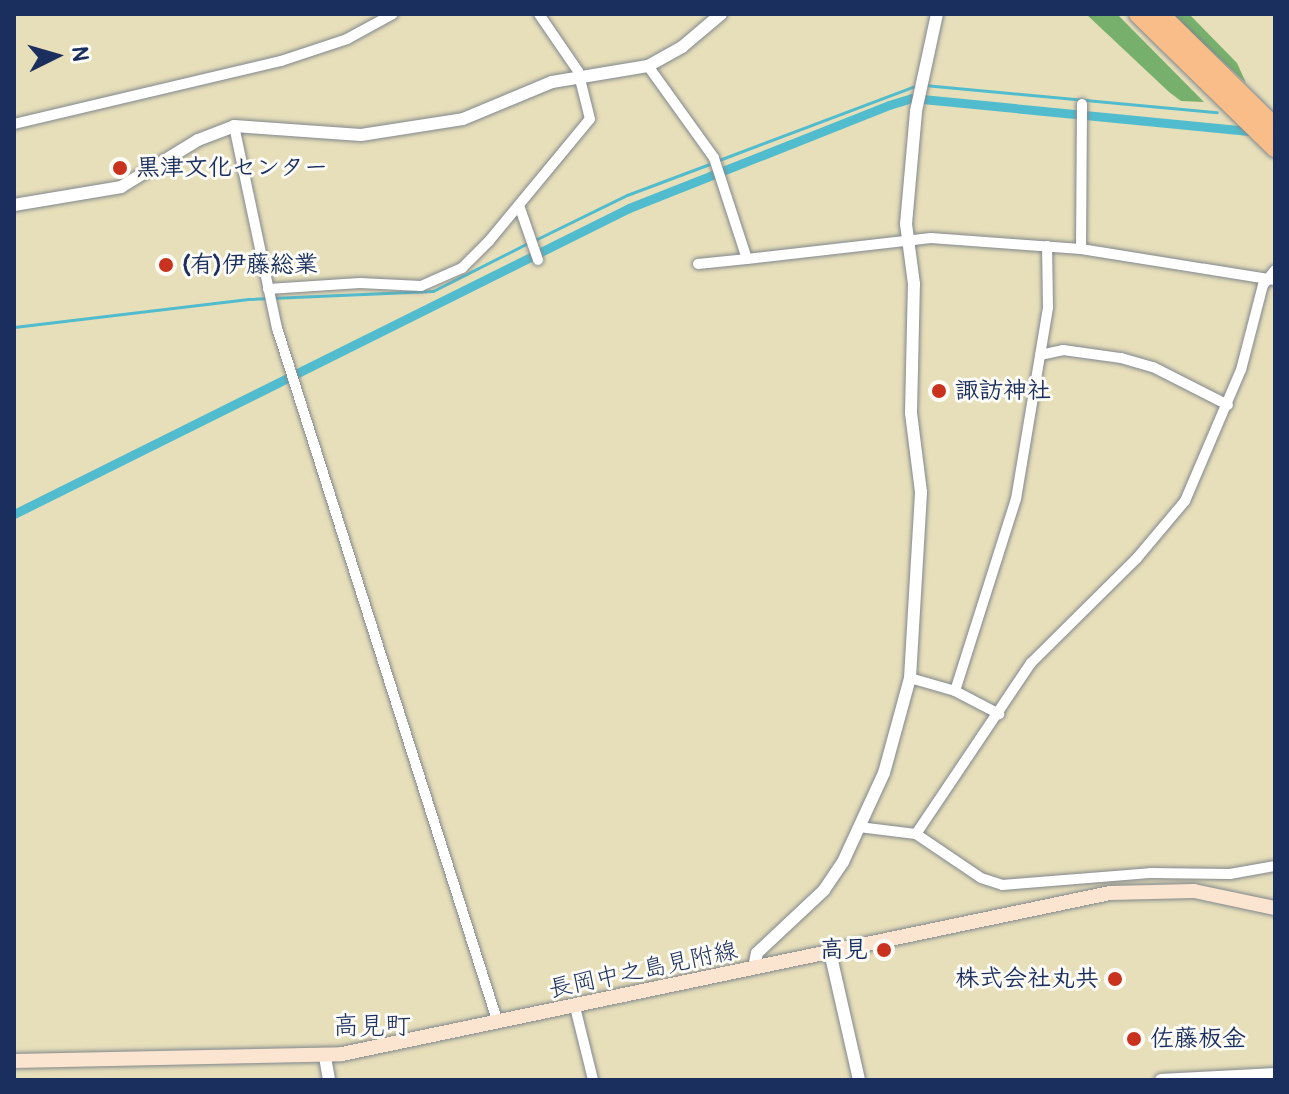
<!DOCTYPE html>
<html>
<head>
<meta charset="utf-8">
<style>
	body { margin:0 }
	#map { position:relative; width:1289px; height:1094px; overflow:hidden; background:#e7dfba; font-family:Pangolin,"Klee One",sans-serif }
	div>[style] { position:absolute }
	.forest>* { inset:0; background:#77b06d }
	.stream>* { height:3px; margin:-1.5px; padding:0 1.5px; transform-origin:1.5px; border-radius:1.5px; background:#51bccd }
	.canal>* { height:9px; margin:-4.5px; padding:0 4.5px; transform-origin:4.5px; border-radius:4.5px; background:#51bccd }
	.roads { filter:drop-shadow(0 0 2px #81878c) drop-shadow(0 0 2px #81878c) }
	.minor>* { height:10px; margin:-5px; padding:0 5px; transform-origin:5px; border-radius:5px; background:#fff }
	.tertiary>* { height:12px; margin:-6px; padding:0 6px; transform-origin:6px; border-radius:6px; background:#fff }
	.secondary>* { height:14px; margin:-7px; padding:0 7px; transform-origin:7px; border-radius:7px; background:#fce5d0 }
	.motorway>* { height:18px; margin:-9px; padding:0 9px; transform-origin:9px; border-radius:9px; background:#f8bd89 }
	.dots>* { width:22px; height:22px; translate:-50% -50%; box-sizing:border-box; border:4px solid #fdfcf7; border-radius:50% }
	span { translate:-50% -50%; white-space:nowrap; text-align:center; line-height:1.15; -webkit-text-stroke:6px #fdfcf7; paint-order:stroke }
	.poi-label { font-size:24px; color:#1b2f5e; font-weight:700 }
	.left { translate:0 -50%; text-align:left }
	.right { translate:-100% -50%; text-align:right }
	.street-label { font-size:24px; color:#1b2f5e }
	.neighbourhood-label { font-size:26px; color:#1b2f5e }
	.frame { position:absolute; inset:0; border:16px solid #1b2f5e; pointer-events:none }
	.north { position:absolute; left:16px; top:16px; width:80px; height:80px; -webkit-text-stroke:6px #fdfcf7; paint-order:stroke; rotate:85deg; font-size:22px; font-weight:700; line-height:32px; text-align:center; color:#1b2f5e }
	.north::after { content:''; display:block; margin:auto; width:28px; height:36px; background:#1b2f5e; clip-path:polygon(50% 0,100% 100%,50% 72%,0 100%) }
</style>
</head>
<body>
<div id="map">
	<div class="forest">
		<i style="clip-path:polygon(1086px 14px,1117px 14px,1204px 102px,1181px 101px,1169px 92px)"></i>
		<i style="clip-path:polygon(1171px 14px,1189px 14px,1237px 63px,1246px 83px)"></i>
	</div>
	<div class="stream">
		<i style="left:924px;top:85px;width:294px;rotate:5.3deg"></i>
		<i style="left:719px;top:160px;width:212px;rotate:-20.7deg"></i>
		<i style="left:535px;top:240px;width:102px;rotate:-26.1deg"></i>
		<i style="left:627px;top:195px;width:91px;rotate:-20.6deg"></i>
		<i style="left:14px;top:327px;width:236px;rotate:-6.8deg"></i>
		<i style="left:248px;top:299px;width:185px;rotate:-2.5deg"></i>
		<i style="left:433px;top:291px;width:106px;rotate:-26.8deg"></i>
	</div>
	<div class="canal">
		<i style="left:14px;top:514px;width:687px;rotate:-26.45deg"></i>
		<i style="left:629px;top:208px;width:280px;rotate:-21.6deg"></i>
		<i style="left:889px;top:105px;width:24px;rotate:-17deg"></i>
		<i style="left:912px;top:98px;width:346px;rotate:5.6deg"></i>
	</div>
	<div class="roads">
		<div class="minor">
			<i style="left:648px;top:66px;width:113px;rotate:54.3deg"></i>
			<i style="left:714px;top:158px;width:106px;rotate:71.9deg"></i>
			<i style="left:747px;top:259px;width:185px;rotate:-6.5deg"></i>
			<i style="left:931px;top:238px;width:150px;rotate:4.2deg"></i>
			<i style="left:1081px;top:249px;width:196px;rotate:9.1deg"></i>
			<i style="left:14px;top:124px;width:274px;rotate:-13.3deg"></i>
			<i style="left:281px;top:61px;width:70px;rotate:-18.4deg"></i>
			<i style="left:347px;top:39px;width:52px;rotate:-28.5deg"></i>
			<i style="left:234px;top:126px;width:207px;rotate:78deg"></i>
			<i style="left:277px;top:328px;width:729px;rotate:72.36deg"></i>
			<i style="left:520px;top:208px;width:55px;rotate:70.9deg"></i>
			<i style="left:1081px;top:249px;width:145px;rotate:-89.6deg"></i>
			<i style="left:698px;top:264px;width:49px;rotate:-5.8deg"></i>
			<i style="left:268px;top:289px;width:92px;rotate:-3.7deg"></i>
			<i style="left:360px;top:283px;width:61px;rotate:2.8deg"></i>
			<i style="left:421px;top:286px;width:45px;rotate:-23.7deg"></i>
			<i style="left:462px;top:268px;width:38px;rotate:-45deg"></i>
			<i style="left:489px;top:241px;width:158px;rotate:-50.4deg"></i>
			<i style="left:590px;top:119px;width:49px;rotate:-104deg"></i>
			<i style="left:578px;top:71px;width:69px;rotate:-124.4deg"></i>
			<i style="left:1040px;top:355px;width:24px;rotate:-12deg"></i>
			<i style="left:1063px;top:350px;width:59px;rotate:7.9deg"></i>
			<i style="left:1121px;top:358px;width:33px;rotate:16deg"></i>
			<i style="left:1153px;top:367px;width:84px;rotate:26.9deg"></i>
			<i style="left:910px;top:678px;width:47px;rotate:16.1deg"></i>
			<i style="left:955px;top:691px;width:50px;rotate:27.6deg"></i>
			<i style="left:955px;top:691px;width:201px;rotate:-72.4deg"></i>
			<i style="left:1016px;top:499px;width:195px;rotate:-80.5deg"></i>
			<i style="left:1048px;top:307px;width:61px;rotate:-90.9deg"></i>
			<i style="left:859px;top:827px;width:57px;rotate:7deg"></i>
			<i style="left:916px;top:834px;width:78px;rotate:34.1deg"></i>
			<i style="left:981px;top:878px;width:22px;rotate:18deg"></i>
			<i style="left:1002px;top:885px;width:148px;rotate:-4.6deg"></i>
			<i style="left:1150px;top:873px;width:80px;rotate:0.7deg"></i>
			<i style="left:1230px;top:874px;width:46px;rotate:-10.1deg"></i>
			<i style="left:916px;top:834px;width:206px;rotate:-56.1deg"></i>
			<i style="left:1031px;top:663px;width:149px;rotate:-44.7deg"></i>
			<i style="left:1137px;top:558px;width:75px;rotate:-49.9deg"></i>
			<i style="left:1185px;top:501px;width:142px;rotate:-66.9deg"></i>
			<i style="left:1241px;top:370px;width:88px;rotate:-75.5deg"></i>
			<i style="left:1263px;top:285px;width:19px;rotate:-51deg"></i>
			<i style="left:575px;top:1007px;width:75px;rotate:76.1deg"></i>
		</div>
		<div class="tertiary">
			<i style="left:14px;top:205px;width:109px;rotate:-9.5deg"></i>
			<i style="left:121px;top:187px;width:90px;rotate:-31.4deg"></i>
			<i style="left:198px;top:140px;width:39px;rotate:-21deg"></i>
			<i style="left:234px;top:126px;width:127px;rotate:4.1deg"></i>
			<i style="left:361px;top:135px;width:103px;rotate:-8.9deg"></i>
			<i style="left:463px;top:119px;width:96px;rotate:-22.6deg"></i>
			<i style="left:552px;top:82px;width:97px;rotate:-9.5deg"></i>
			<i style="left:648px;top:66px;width:39px;rotate:-29deg"></i>
			<i style="left:682px;top:47px;width:51px;rotate:-40.2deg"></i>
			<i style="left:830px;top:952px;width:131px;rotate:77.2deg"></i>
			<i style="left:754px;top:968px;width:15px;rotate:-79deg"></i>
			<i style="left:757px;top:953px;width:92px;rotate:-43.2deg"></i>
			<i style="left:824px;top:890px;width:34px;rotate:-56deg"></i>
			<i style="left:843px;top:862px;width:98px;rotate:-65.3deg"></i>
			<i style="left:884px;top:773px;width:98px;rotate:-74.7deg"></i>
			<i style="left:910px;top:678px;width:186px;rotate:-86.6deg"></i>
			<i style="left:921px;top:492px;width:80px;rotate:-97.2deg"></i>
			<i style="left:911px;top:413px;width:129px;rotate:-88.7deg"></i>
			<i style="left:914px;top:284px;width:61px;rotate:-97.6deg"></i>
			<i style="left:906px;top:224px;width:113px;rotate:-84.9deg"></i>
			<i style="left:916px;top:111px;width:99px;rotate:-77.8deg"></i>
			<i style="left:325px;top:1057px;width:23px;rotate:80deg"></i>
			<i style="left:1161px;top:1080px;width:114px;rotate:-3deg"></i>
		</div>
		<div class="secondary">
			<i style="left:14px;top:1061px;width:328px;rotate:-1.2deg"></i>
			<i style="left:342px;top:1054px;width:785px;rotate:-11.84deg"></i>
			<i style="left:1110px;top:893px;width:84px;rotate:-1.4deg"></i>
			<i style="left:1194px;top:891px;width:83px;rotate:11.9deg"></i>
		</div>
		<div class="motorway">
			<i style="left:1138px;top:14px;width:192px;rotate:44.4deg"></i>
			<i style="left:1160px;top:14px;width:161px;rotate:44.5deg"></i>
		</div>
	</div>
	<div class="dots">
		<i style="left:120px;top:168px;background:#c8321e"></i>
		<i style="left:166px;top:265px;background:#c8321e"></i>
		<i style="left:939px;top:391px;background:#c8321e"></i>
		<i style="left:884px;top:950px;background:#c8321e"></i>
		<i style="left:1115px;top:979px;background:#c8321e"></i>
		<i style="left:1134px;top:1039px;background:#c8321e"></i>
	</div>
	<div class="poi-label">
		<span class="left" style="left:136px;top:168px">黒津文化センター</span>
		<span class="left" style="left:182px;top:265px">(有)伊藤総業</span>
		<span class="left" style="left:955px;top:391px">諏訪神社</span>
		<span class="right" style="left:868px;top:950px">高見</span>
		<span class="right" style="left:1099px;top:979px">株式会社丸共</span>
		<span class="left" style="left:1150px;top:1039px">佐藤板金</span>
	</div>
	<div class="street-label">
		<span style="left:643px;top:970px;rotate:-12deg">長岡中之島見附線</span>
	</div>
	<div class="neighbourhood-label">
		<span style="left:372px;top:1027px">高見町</span>
	</div>
	<div class="frame"></div>
	<div class="north">N</div>
</div>
</body>
</html>
